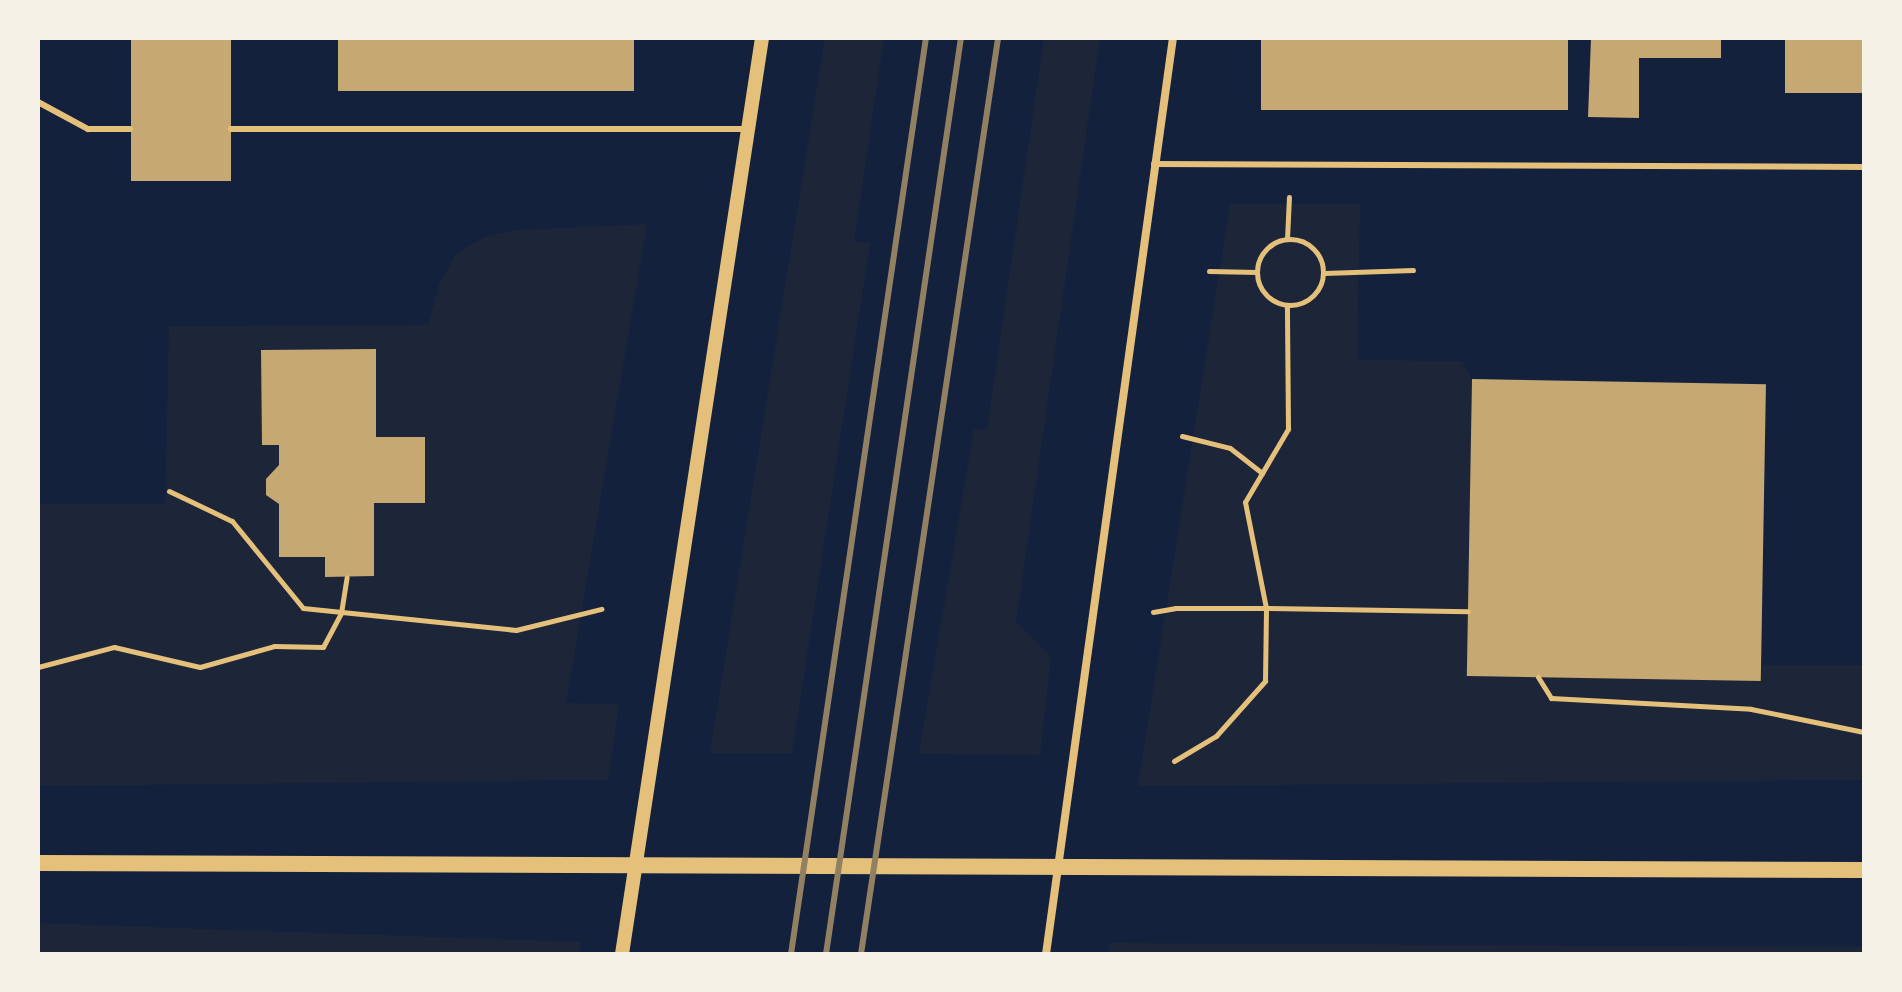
<!DOCTYPE html>
<html>
<head>
<meta charset="utf-8">
<style>
	body { margin:0 }
	#map { position:relative; width:1902px; height:992px; overflow:hidden; background:#14213d; font-family:Commissioner,sans-serif }
	div>[style] { position:absolute }
	.green>* { inset:0; background:#1d2539 }
	.building>* { inset:0; background:#c6a872; transform-origin:0 0 }
	.path>* { height:5px; margin:-2.5px; padding:0 2.5px; transform-origin:2.5px; border-radius:2.5px; background:#e5c07b }
	.path>.ring { margin:-2.5px; padding:0; box-sizing:content-box; background:none; border:5px solid #e5c07b; border-radius:50% }
	.service>* { height:6px; margin:-3px; padding:0 3px; transform-origin:3px; border-radius:3px; background:#e5c07b }
	.minor>* { height:8px; margin:-4px; padding:0 4px; transform-origin:4px; border-radius:4px; background:#e5c07b }
	.tertiary>* { height:14px; margin:-7px; padding:0 7px; transform-origin:7px; border-radius:7px; background:#e5c07b }
	.secondary>* { height:16px; margin:-8px; padding:0 8px; transform-origin:8px; border-radius:8px; background:#e5c07b }
	.rail>* { height:6px; margin:-3px; padding:0 3px; transform-origin:3px; border-radius:3px; background:#918062 }
	span { translate:-50% -50%; white-space:nowrap; text-align:center; line-height:1.15; -webkit-text-stroke:6px #f6f1e7; paint-order:stroke }
	.frame { position:absolute; inset:0; border:40px solid #f6f1e7; pointer-events:none }
</style>
</head>
<body>
<div id="map">
	<div class="green">
		<i style="clip-path:polygon(825px 38px,884px 38px,854px 241px,870px 243px,792px 753px,710px 753px)"></i>
		<i style="clip-path:polygon(1044px 38px,1100px 38px,1016px 622px,1051px 657px,1040px 755px,919px 754px,974px 429px,987px 430px)"></i>
		<i style="clip-path:polygon(1230px 204px,1360px 204px,1357px 360px,1462px 361px,1472px 379px,1468px 676px,1762px 679px,1762px 665px,1864px 665px,1864px 780px,1138px 786px)"></i>
		<i style="clip-path:polygon(647px 224px,566px 703px,619px 704px,608px 780px,38px 786px,38px 504px,165px 504px,169px 326px,428px 325px,439px 285px,456px 254px,484px 237px,515px 230px)"></i>
		<i style="clip-path:polygon(38px 923px,581px 942px,579px 954px,38px 954px)"></i>
		<i style="clip-path:polygon(1110px 943px,1864px 947px,1864px 954px,1108px 954px)"></i>
	</div>
	<div class="building">
		<i style="left:131px;top:38px;width:100px;height:143px"></i>
		<i style="left:338px;top:38px;width:296px;height:53px"></i>
		<i style="left:1261px;top:38px;width:307px;height:72px"></i>
		<i style="clip-path:polygon(1591px 38px,1721px 38px,1721px 58px,1639px 58px,1639px 118px,1588px 117px)"></i>
		<i style="left:1785px;top:38px;width:79px;height:55px"></i>
		<i style="clip-path:polygon(376px 349px,376px 437px,425px 437px,425px 503px,374px 503px,374px 576px,325px 577px,325px 557px,279px 557px,279px 504px,266px 495px,266px 479px,279px 465px,279px 445px,262px 445px,261px 350px)"></i>
		<i style="left:1472px;top:379px;width:294px;height:297px;rotate:1deg"></i>
	</div>
	<div class="path">
		<i class="ring" style="left:1257px;top:239px;width:61px;height:61px"></i>
		<i style="left:1287px;top:239px;width:42px;rotate:-87.3deg"></i>
		<i style="left:1209px;top:271px;width:48px;rotate:1.2deg"></i>
		<i style="left:1324px;top:273px;width:89px;rotate:-1.9deg"></i>
		<i style="left:1182px;top:436px;width:49px;rotate:14deg"></i>
		<i style="left:1230px;top:448px;width:41px;rotate:38deg"></i>
		<i style="left:169px;top:491px;width:70px;rotate:25.5deg"></i>
		<i style="left:232px;top:521px;width:112px;rotate:50.8deg"></i>
		<i style="left:303px;top:608px;width:214px;rotate:5.9deg"></i>
		<i style="left:516px;top:630px;width:88px;rotate:-13.9deg"></i>
		<i style="left:1153px;top:612px;width:22px;rotate:-10deg"></i>
		<i style="left:1175px;top:608px;width:91px"></i>
		<i style="left:1266px;top:608px;width:202px;rotate:0.9deg"></i>
		<i style="left:38px;top:667px;width:79px;rotate:-14.7deg"></i>
		<i style="left:114px;top:647px;width:88px;rotate:13.1deg"></i>
		<i style="left:200px;top:667px;width:77px;rotate:-15.8deg"></i>
		<i style="left:274px;top:646px;width:49px;rotate:1.2deg"></i>
		<i style="left:323px;top:647px;width:38px;rotate:-62deg"></i>
		<i style="left:341px;top:613px;width:36px;rotate:-81deg"></i>
		<i style="left:1538px;top:677px;width:25px;rotate:58deg"></i>
		<i style="left:1551px;top:698px;width:200px;rotate:3.1deg"></i>
		<i style="left:1751px;top:709px;width:115px;rotate:11.5deg"></i>
		<i style="left:1174px;top:761px;width:49px;rotate:-30.8deg"></i>
		<i style="left:1216px;top:736px;width:74px;rotate:-48.3deg"></i>
		<i style="left:1265px;top:681px;width:73px;rotate:-89.2deg"></i>
		<i style="left:1266px;top:608px;width:108px;rotate:-101.2deg"></i>
		<i style="left:1245px;top:502px;width:85px;rotate:-59.5deg"></i>
		<i style="left:1288px;top:429px;width:123px;rotate:-90.5deg"></i>
	</div>
	<div class="service">
		<i style="left:38px;top:102px;width:57px;rotate:28.4deg"></i>
		<i style="left:88px;top:129px;width:42px"></i>
		<i style="left:231px;top:129px;width:517px"></i>
		<i style="left:1154px;top:164px;width:710px;rotate:0.24deg"></i>
	</div>
	<div class="minor">
		<i style="left:1046px;top:954px;width:925px;rotate:-82.11deg"></i>
	</div>
	<div class="tertiary">
		<i style="left:622px;top:954px;width:927px;rotate:-81.31deg"></i>
	</div>
	<div class="secondary">
		<i style="left:38px;top:863px;width:1826px;rotate:0.22deg"></i>
	</div>
	<div class="rail">
		<i style="left:791px;top:954px;width:926px;rotate:-81.62deg"></i>
		<i style="left:826px;top:954px;width:926px;rotate:-81.62deg"></i>
		<i style="left:861px;top:954px;width:926px;rotate:-81.49deg"></i>
	</div>
	<div class="frame"></div>
</div>
</body>
</html>
